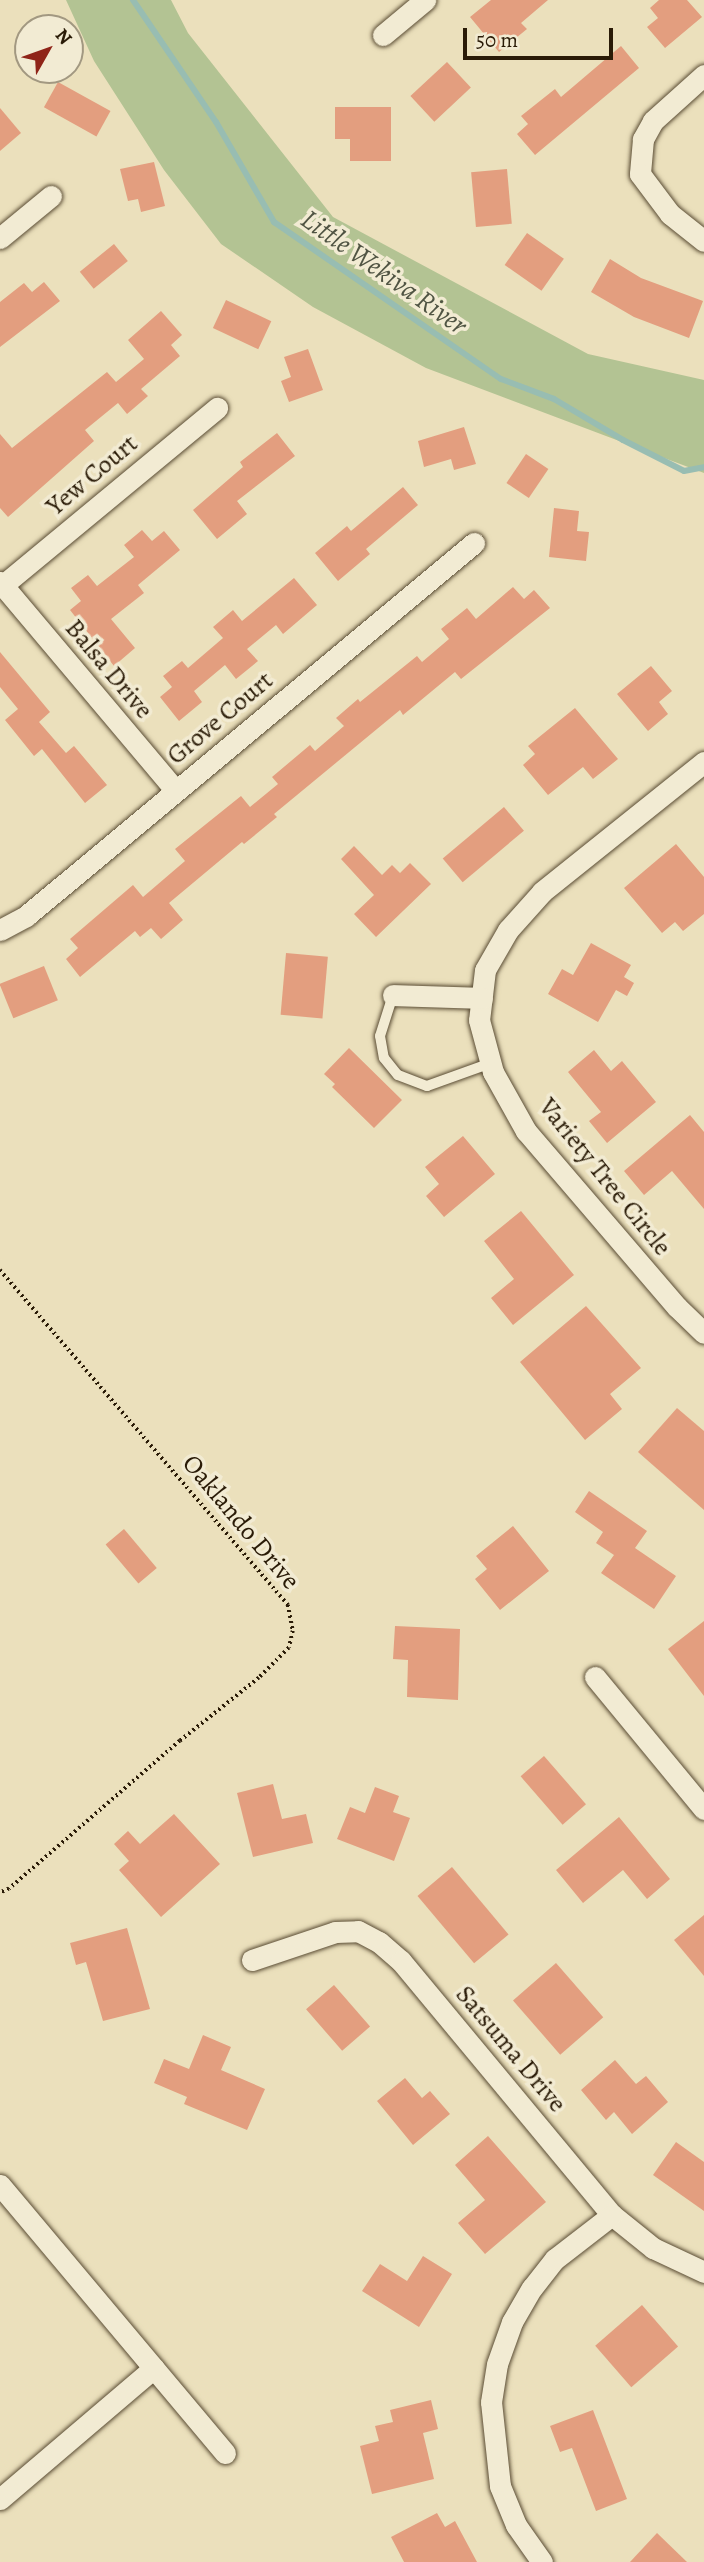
<!DOCTYPE html>
<html>
<head>
<meta charset="utf-8">
<style>
	body { margin:0 }
	#map { position:relative; width:704px; height:2562px; overflow:hidden; background:#ebe0bc; font-family:Alegreya,serif }
	div>[style] { position:absolute }
	.green>* { inset:0; background:#b3c393 }
	.stream>* { height:6px; margin:-3px; padding:0 3px; transform-origin:3px; border-radius:3px; background:#98bdb2 }
	.building>* { inset:0; background:#e39e7f; transform-origin:0 0 }
	.path>* { height:3.5px; margin-top:-1.75px; transform-origin:0; background:repeating-linear-gradient(90deg,#2a1b07 0 2px,transparent 0 5.5px) }
	.roads { filter:drop-shadow(0 0 2px #5a4c34) drop-shadow(0 0 2px #5a4c34) }
	.service>* { height:10px; margin:-5px; padding:0 5px; transform-origin:5px; border-radius:5px; background:#f2ebd3 }
	.minor>* { height:21px; margin:-10.5px; padding:0 10.5px; transform-origin:10.5px; border-radius:10.5px; background:#f2ebd3 }
	span { translate:-50% -50%; white-space:nowrap; text-align:center; line-height:1.15; -webkit-text-stroke:7px #f2ebd3; paint-order:stroke }
	.street-label { font-size:26px; color:#2a1b07 }
	.water-label { font-size:28px; color:#505443; font-style:italic }
	.north { position:absolute; left:14px; top:14px; width:70px; height:70px; box-sizing:border-box; background:#f2ebd3; border:2px solid #a29881; border-radius:50%; rotate:50deg; font-size:19px; font-weight:700; line-height:28px; text-align:center; color:#2a1b07 }
	.north::after { content:''; display:block; margin:auto; width:24px; height:32px; background:#8f2418; clip-path:polygon(50% 0,100% 100%,50% 72%,0 100%) }
	.scale { position:absolute; left:463px; top:28px; width:150px; height:32px; box-sizing:border-box; border:4px solid #2a1b07; border-top:0; padding-left:9px; font-size:21px; line-height:24px; white-space:nowrap; color:#2a1b07; -webkit-text-stroke:5px #f2ebd3; paint-order:stroke }
</style>
</head>
<body>
<div id="map">
	<div class="green">
		<i style="clip-path:polygon(66px 0,171px 0,188px 33px,333px 217px,588px 354px,704px 380px,704px 473px,426px 368px,313px 307px,221px 244px,164px 170px,94px 61px)"></i>
	</div>
	<div class="stream">
		<i style="left:133px;top:0;width:148px;rotate:55.8deg"></i>
		<i style="left:216px;top:122px;width:116px;rotate:59.9deg"></i>
		<i style="left:274px;top:222px;width:276px;rotate:34.7deg"></i>
		<i style="left:501px;top:379px;width:57px;rotate:20.7deg"></i>
		<i style="left:554px;top:399px;width:80px;rotate:30.7deg"></i>
		<i style="left:623px;top:440px;width:68px;rotate:26.9deg"></i>
		<i style="left:684px;top:471px;width:20px;rotate:-11deg"></i>
	</div>
	<div class="building">
		<i style="clip-path:polygon(491px 0,548px 0,521px 23px,527px 29px,499px 52px,470px 17px)"></i>
		<i style="clip-path:polygon(659px 0,687px 0,702px 17px,665px 48px,647px 27px,658px 18px,650px 8px)"></i>
		<i style="clip-path:polygon(621px 46px,639px 68px,535px 155px,517px 134px,528px 124px,521px 116px,555px 89px,561px 97px)"></i>
		<i style="left:447px;top:62px;width:35px;height:50px;rotate:47deg"></i>
		<i style="left:58px;top:82px;width:60px;height:29px;rotate:29deg"></i>
		<i style="clip-path:polygon(335px 107px,391px 107px,391px 161px,350px 161px,350px 139px,335px 139px)"></i>
		<i style="clip-path:polygon(0 108px,21px 133px,0 151px)"></i>
		<i style="clip-path:polygon(154px 162px,165px 206px,141px 212px,138px 199px,128px 201px,120px 169px)"></i>
		<i style="left:507px;top:169px;width:55px;height:36px;rotate:85deg"></i>
		<i style="left:527px;top:233px;width:45px;height:39px;rotate:35deg"></i>
		<i style="left:114px;top:244px;width:22px;height:44px;rotate:51deg"></i>
		<i style="clip-path:polygon(610px 259px,641px 278px,703px 301px,689px 338px,634px 317px,591px 292px)"></i>
		<i style="clip-path:polygon(44px 282px,60px 301px,0 347px,0 302px,24px 283px,32px 292px)"></i>
		<i style="left:226px;top:300px;width:50px;height:31px;rotate:25deg"></i>
		<i style="clip-path:polygon(161px 311px,182px 335px,171px 345px,180px 356px,141px 389px,148px 396px,127px 414px,118px 403px,85px 430px,94px 441px,8px 517px,0 508px,0 434px,12px 448px,107px 372px,116px 382px,144px 359px,128px 340px)"></i>
		<i style="clip-path:polygon(308px 349px,323px 390px,289px 402px,281px 381px,291px 377px,284px 357px)"></i>
		<i style="clip-path:polygon(464px 427px,476px 464px,454px 470px,451px 459px,424px 467px,418px 441px)"></i>
		<i style="clip-path:polygon(277px 433px,295px 456px,237px 501px,247px 514px,217px 539px,193px 510px,243px 467px,240px 462px)"></i>
		<i style="left:526px;top:454px;width:27px;height:35px;rotate:34deg"></i>
		<i style="clip-path:polygon(403px 487px,418px 505px,366px 549px,370px 554px,338px 581px,315px 553px,347px 526px,351px 531px)"></i>
		<i style="clip-path:polygon(554px 508px,579px 511px,577px 531px,589px 532px,586px 561px,549px 557px)"></i>
		<i style="clip-path:polygon(142px 530px,152px 541px,164px 531px,180px 550px,138px 585px,144px 593px,111px 619px,135px 648px,114px 666px,70px 610px,81px 601px,71px 588px,88px 575px,97px 586px,134px 557px,124px 545px)"></i>
		<i style="clip-path:polygon(294px 578px,317px 605px,283px 634px,276px 625px,247px 649px,258px 661px,236px 679px,225px 665px,194px 691px,202px 702px,179px 721px,160px 697px,172px 687px,163px 676px,182px 661px,188px 668px,223px 638px,213px 627px,233px 610px,242px 621px)"></i>
		<i style="clip-path:polygon(513px 587px,524px 599px,534px 590px,550px 608px,461px 679px,455px 672px,403px 715px,400px 710px,274px 814px,277px 817px,244px 844px,242px 842px,169px 903px,183px 920px,161px 939px,151px 928px,140px 937px,135px 931px,80px 977px,66px 959px,78px 948px,70px 939px,133px 885px,143px 897px,185px 861px,175px 849px,241px 796px,250px 807px,278px 784px,272px 777px,310px 745px,315px 751px,344px 726px,336px 718px,358px 699px,360px 702px,417px 656px,422px 662px,449px 639px,441px 629px,467px 608px,476px 619px)"></i>
		<i style="clip-path:polygon(0 652px,50px 712px,39px 722px,66px 753px,74px 746px,107px 785px,85px 803px,42px 749px,34px 756px,5px 720px,18px 709px,0 687px)"></i>
		<i style="clip-path:polygon(651px 666px,672px 691px,659px 702px,668px 714px,648px 731px,617px 694px)"></i>
		<i style="clip-path:polygon(575px 708px,618px 759px,593px 779px,583px 767px,548px 795px,523px 765px,535px 754px,528px 746px)"></i>
		<i style="left:504px;top:807px;width:31px;height:80px;rotate:50deg"></i>
		<i style="clip-path:polygon(676px 844px,704px 877px,704px 914px,683px 931px,675px 922px,662px 933px,624px 888px)"></i>
		<i style="clip-path:polygon(354px 846px,382px 875px,392px 865px,400px 873px,410px 863px,431px 884px,376px 937px,354px 914px,374px 895px,341px 859px)"></i>
		<i style="clip-path:polygon(591px 943px,631px 965px,624px 977px,634px 983px,627px 996px,616px 990px,598px 1022px,548px 994px,562px 969px,573px 975px)"></i>
		<i style="left:286px;top:953px;width:42px;height:62px;rotate:5deg"></i>
		<i style="left:44px;top:966px;width:37px;height:48px;rotate:68deg"></i>
		<i style="clip-path:polygon(349px 1048px,402px 1100px,374px 1128px,332px 1087px,335px 1084px,324px 1074px)"></i>
		<i style="clip-path:polygon(594px 1050px,611px 1071px,622px 1061px,656px 1102px,607px 1143px,589px 1121px,601px 1112px,568px 1072px)"></i>
		<i style="clip-path:polygon(690px 1115px,704px 1132px,704px 1209px,672px 1171px,644px 1195px,624px 1171px)"></i>
		<i style="clip-path:polygon(463px 1136px,495px 1174px,444px 1217px,426px 1196px,439px 1184px,425px 1167px)"></i>
		<i style="clip-path:polygon(521px 1211px,574px 1275px,513px 1325px,491px 1298px,514px 1279px,484px 1241px)"></i>
		<i style="clip-path:polygon(586px 1306px,641px 1368px,610px 1394px,622px 1409px,585px 1440px,520px 1362px)"></i>
		<i style="clip-path:polygon(677px 1408px,704px 1431px,704px 1510px,638px 1452px)"></i>
		<i style="clip-path:polygon(589px 1491px,647px 1531px,635px 1548px,676px 1576px,654px 1609px,601px 1573px,614px 1555px,596px 1543px,603px 1532px,575px 1512px)"></i>
		<i style="clip-path:polygon(513px 1526px,549px 1571px,500px 1610px,475px 1579px,487px 1569px,476px 1556px)"></i>
		<i style="left:124px;top:1529px;width:51px;height:24px;rotate:50deg"></i>
		<i style="clip-path:polygon(704px 1621px,704px 1696px,668px 1649px)"></i>
		<i style="clip-path:polygon(395px 1626px,460px 1629px,458px 1700px,407px 1697px,408px 1660px,393px 1659px)"></i>
		<i style="left:544px;top:1756px;width:64px;height:31px;rotate:49deg"></i>
		<i style="clip-path:polygon(273px 1784px,282px 1819px,306px 1814px,313px 1843px,253px 1857px,237px 1793px)"></i>
		<i style="clip-path:polygon(375px 1787px,399px 1796px,393px 1812px,410px 1818px,394px 1861px,337px 1839px,350px 1807px,365px 1813px)"></i>
		<i style="clip-path:polygon(174px 1814px,220px 1864px,161px 1917px,119px 1870px,129px 1861px,114px 1844px,128px 1831px,140px 1844px)"></i>
		<i style="clip-path:polygon(619px 1817px,670px 1879px,647px 1899px,623px 1870px,583px 1903px,556px 1870px)"></i>
		<i style="left:452px;top:1867px;width:88px;height:45px;rotate:50deg"></i>
		<i style="clip-path:polygon(704px 1915px,704px 1976px,674px 1940px)"></i>
		<i style="clip-path:polygon(127px 1928px,150px 2009px,103px 2021px,86px 1962px,76px 1965px,70px 1943px)"></i>
		<i style="left:556px;top:1963px;width:72px;height:57px;rotate:49deg"></i>
		<i style="left:334px;top:1985px;width:55px;height:37px;rotate:49deg"></i>
		<i style="clip-path:polygon(203px 2035px,231px 2047px,221px 2070px,265px 2089px,247px 2130px,184px 2104px,187px 2097px,154px 2083px,164px 2059px,189px 2069px)"></i>
		<i style="clip-path:polygon(615px 2060px,636px 2084px,646px 2076px,668px 2102px,632px 2134px,614px 2112px,606px 2120px,581px 2090px)"></i>
		<i style="clip-path:polygon(405px 2078px,422px 2098px,430px 2091px,450px 2114px,413px 2145px,377px 2101px)"></i>
		<i style="clip-path:polygon(488px 2136px,546px 2202px,485px 2254px,458px 2223px,485px 2200px,455px 2165px)"></i>
		<i style="clip-path:polygon(676px 2142px,704px 2162px,704px 2211px,653px 2175px)"></i>
		<i style="clip-path:polygon(423px 2256px,452px 2274px,419px 2327px,362px 2291px,380px 2264px,407px 2281px)"></i>
		<i style="left:642px;top:2305px;width:55px;height:62px;rotate:49deg"></i>
		<i style="clip-path:polygon(431px 2400px,438px 2429px,423px 2433px,434px 2479px,372px 2494px,360px 2446px,379px 2441px,375px 2426px,393px 2422px,390px 2410px)"></i>
		<i style="clip-path:polygon(593px 2410px,627px 2499px,596px 2511px,572px 2448px,560px 2452px,550px 2426px)"></i>
		<i style="clip-path:polygon(437px 2513px,445px 2527px,455px 2521px,477px 2562px,404px 2562px,391px 2537px)"></i>
		<i style="clip-path:polygon(657px 2533px,687px 2562px,630px 2562px)"></i>
	</div>
	<div class="path">
		<i style="left:0;top:1270px;width:442px;rotate:49.3deg"></i>
		<i style="left:288px;top:1605px;width:26px;rotate:79deg"></i>
		<i style="left:293px;top:1631px;width:17px;rotate:103deg"></i>
		<i style="left:289px;top:1648px;width:42px;rotate:135deg"></i>
		<i style="left:259px;top:1678px;width:101px;rotate:141.4deg"></i>
		<i style="left:180px;top:1741px;width:226px;rotate:139.1deg"></i>
		<i style="left:9px;top:1889px;width:10px;rotate:156deg"></i>
	</div>
	<div class="roads">
		<div class="service">
			<i style="left:393px;top:995px;width:43px;rotate:107.6deg"></i>
			<i style="left:380px;top:1036px;width:22px;rotate:80deg"></i>
			<i style="left:384px;top:1058px;width:22px;rotate:51deg"></i>
			<i style="left:398px;top:1075px;width:31px;rotate:21deg"></i>
			<i style="left:427px;top:1086px;width:68px;rotate:-19.8deg"></i>
		</div>
		<div class="minor">
			<i style="left:383px;top:35px;width:55px;rotate:-39.8deg"></i>
			<i style="left:704px;top:75px;width:69px;rotate:138deg"></i>
			<i style="left:653px;top:121px;width:21px;rotate:119deg"></i>
			<i style="left:643px;top:139px;width:35px;rotate:95deg"></i>
			<i style="left:640px;top:174px;width:50px;rotate:53.1deg"></i>
			<i style="left:670px;top:214px;width:43px;rotate:38.5deg"></i>
			<i style="left:0;top:238px;width:66px;rotate:-39.5deg"></i>
			<i style="left:0;top:582px;width:273px;rotate:49.9deg"></i>
			<i style="left:3px;top:585px;width:278px;rotate:-39.6deg"></i>
			<i style="left:704px;top:762px;width:208px;rotate:141.3deg"></i>
			<i style="left:542px;top:892px;width:51px;rotate:131.8deg"></i>
			<i style="left:508px;top:930px;width:46px;rotate:119.9deg"></i>
			<i style="left:485px;top:970px;width:50px;rotate:96.8deg"></i>
			<i style="left:479px;top:1020px;width:54px;rotate:74.9deg"></i>
			<i style="left:493px;top:1072px;width:68px;rotate:60.8deg"></i>
			<i style="left:526px;top:1131px;width:232px;rotate:49.4deg"></i>
			<i style="left:677px;top:1307px;width:37px;rotate:44deg"></i>
			<i style="left:0;top:930px;width:30px;rotate:-28deg"></i>
			<i style="left:26px;top:916px;width:583px;rotate:-39.78deg"></i>
			<i style="left:393px;top:995px;width:89px;rotate:1.9deg"></i>
			<i style="left:595px;top:1677px;width:171px;rotate:50.5deg"></i>
			<i style="left:252px;top:1960px;width:88px;rotate:-18.6deg"></i>
			<i style="left:335px;top:1932px;width:23px;rotate:-2deg"></i>
			<i style="left:358px;top:1931px;width:24px;rotate:28deg"></i>
			<i style="left:379px;top:1942px;width:29px;rotate:41deg"></i>
			<i style="left:401px;top:1961px;width:330px;rotate:50.3deg"></i>
			<i style="left:612px;top:2215px;width:53px;rotate:38.8deg"></i>
			<i style="left:653px;top:2248px;width:56px;rotate:25.2deg"></i>
			<i style="left:0;top:2185px;width:350px;rotate:50deg"></i>
			<i style="left:0;top:2499px;width:202px;rotate:-40.4deg"></i>
			<i style="left:542px;top:2562px;width:45px;rotate:-125.1deg"></i>
			<i style="left:516px;top:2525px;width:42px;rotate:-112.3deg"></i>
			<i style="left:500px;top:2486px;width:84px;rotate:-96.1deg"></i>
			<i style="left:491px;top:2402px;width:38px;rotate:-81deg"></i>
			<i style="left:497px;top:2364px;width:45px;rotate:-70.3deg"></i>
			<i style="left:512px;top:2322px;width:39px;rotate:-60deg"></i>
			<i style="left:532px;top:2288px;width:37px;rotate:-52deg"></i>
			<i style="left:555px;top:2259px;width:72px;rotate:-37.7deg"></i>
		</div>
	</div>
	<div class="street-label">
		<span style="left:92px;top:475px;rotate:-40deg">Yew Court</span>
		<span style="left:109px;top:669px;rotate:50deg">Balsa Drive</span>
		<span style="left:220px;top:718px;rotate:-40deg">Grove Court</span>
		<span style="left:605px;top:1177px;rotate:51deg">Variety Tree Circle</span>
		<span style="left:241px;top:1522px;rotate:50deg">Oaklando Drive</span>
		<span style="left:511px;top:2049px;rotate:50deg">Satsuma Drive</span>
	</div>
	<div class="water-label">
		<span style="left:384px;top:272px;rotate:35deg">Little Wekiva River</span>
	</div>
	<div class="north">N</div>
	<div class="scale">50 m</div>
</div>
</body>
</html>
